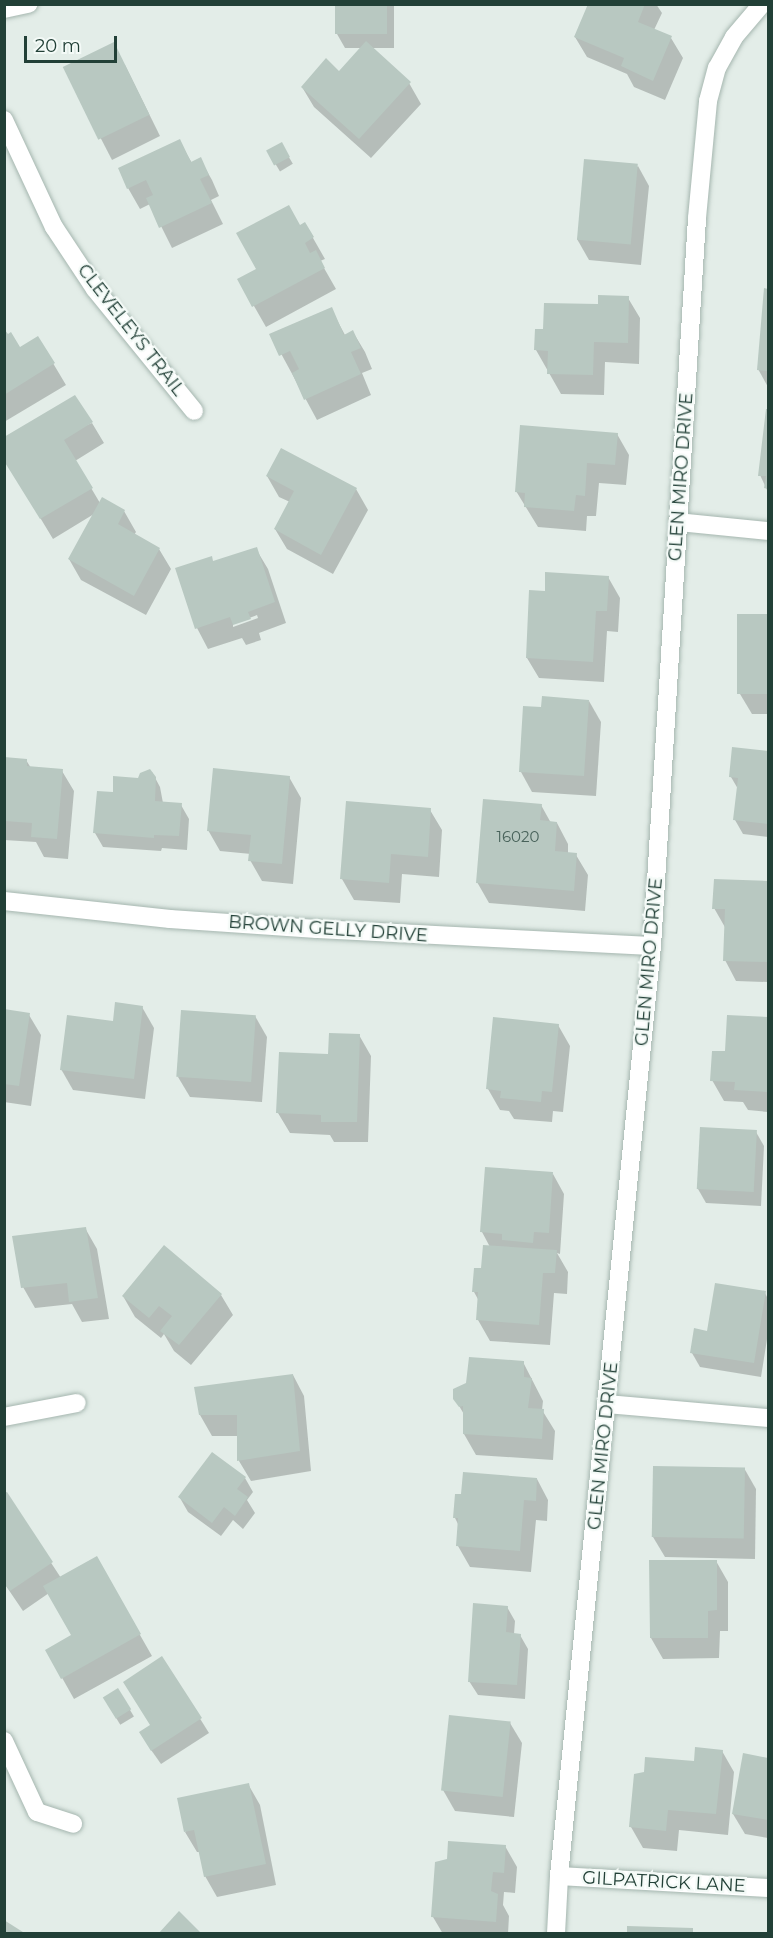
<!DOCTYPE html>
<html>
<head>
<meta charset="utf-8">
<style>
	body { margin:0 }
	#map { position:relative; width:773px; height:1938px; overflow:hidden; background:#e3ede8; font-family:Montserrat,sans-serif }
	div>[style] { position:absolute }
	.shadow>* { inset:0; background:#0003; transform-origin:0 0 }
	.building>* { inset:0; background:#b8c8c1; transform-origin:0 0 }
	.roads { filter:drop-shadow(0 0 2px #a5b6af) drop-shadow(0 0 2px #a5b6af) }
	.minor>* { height:18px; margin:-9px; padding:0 9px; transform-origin:9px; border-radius:9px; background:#fff }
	span { translate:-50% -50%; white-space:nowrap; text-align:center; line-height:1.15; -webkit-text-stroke:4.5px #f4faf7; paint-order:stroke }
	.number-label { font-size:15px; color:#48625a }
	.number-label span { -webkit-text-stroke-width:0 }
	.street-label { font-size:18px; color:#224037 }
	.frame { position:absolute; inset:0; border:6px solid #224037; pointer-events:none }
	.scale { position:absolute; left:24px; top:36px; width:93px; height:27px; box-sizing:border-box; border:3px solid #224037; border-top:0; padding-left:8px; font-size:18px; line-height:21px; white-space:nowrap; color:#224037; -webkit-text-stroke:4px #f4faf7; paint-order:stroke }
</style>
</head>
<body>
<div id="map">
	<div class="shadow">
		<i style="clip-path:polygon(337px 4px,394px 4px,394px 48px,371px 48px,409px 83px,421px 104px,371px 158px,314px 107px,302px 87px,339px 73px,362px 48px,345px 48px,337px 34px)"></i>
		<i style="clip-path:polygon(589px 4px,656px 4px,662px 13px,654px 30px,671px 38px,683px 58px,665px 100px,634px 87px,627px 74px,587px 57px,575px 37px)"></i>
		<i style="clip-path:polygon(125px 65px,160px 136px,112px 160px,65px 69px)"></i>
		<i style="clip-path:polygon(179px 141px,192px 163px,200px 159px,212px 180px,219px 196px,211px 200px,223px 224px,172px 248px,150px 204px,140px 209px,128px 188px)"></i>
		<i style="left:281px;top:144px;width:23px;height:15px;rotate:59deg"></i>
		<i style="clip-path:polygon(638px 166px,649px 186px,641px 265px,589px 260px,577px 239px)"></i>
		<i style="clip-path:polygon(305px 224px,325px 259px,320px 261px,336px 289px,266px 327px,239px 280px,258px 270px)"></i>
		<i style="clip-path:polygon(766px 290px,768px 290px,768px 387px,758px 369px)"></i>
		<i style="clip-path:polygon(628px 298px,640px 318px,639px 364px,605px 362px,604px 395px,561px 394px,536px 350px,544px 331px,599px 306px)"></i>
		<i style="clip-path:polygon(331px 309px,345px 335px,353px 332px,365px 352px,372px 369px,362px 373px,371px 395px,317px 420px,271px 335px)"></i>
		<i style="clip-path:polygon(4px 331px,19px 350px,38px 338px,66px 385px,4px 422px)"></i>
		<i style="clip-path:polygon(768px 410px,768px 492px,760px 475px)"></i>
		<i style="clip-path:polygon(92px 423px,104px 443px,75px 461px,100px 503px,124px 511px,136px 532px,134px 535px,159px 549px,171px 569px,146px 615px,81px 580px,69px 559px,94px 514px,53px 539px,4px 458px)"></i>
		<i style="clip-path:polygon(617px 434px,629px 455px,626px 485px,599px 483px,596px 516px,587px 516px,586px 531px,538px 527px,516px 491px)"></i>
		<i style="clip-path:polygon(267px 476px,356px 489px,368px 510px,333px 574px,287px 549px,275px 529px,290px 502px,279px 497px)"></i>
		<i style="clip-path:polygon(evenodd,256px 549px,268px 569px,286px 623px,259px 633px,261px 640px,246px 645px,242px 638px,208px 649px,197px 628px,177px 569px,213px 562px,256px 549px,257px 615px,258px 618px,233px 627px,233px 624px,257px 615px)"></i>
		<i style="clip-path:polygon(608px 577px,620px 598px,618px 632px,607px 631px,604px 682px,539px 678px,527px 658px,546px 593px)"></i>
		<i style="clip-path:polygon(768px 615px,768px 714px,752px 714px,740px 694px,739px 616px)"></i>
		<i style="clip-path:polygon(589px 701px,601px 722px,596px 796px,532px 792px,521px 772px)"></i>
		<i style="clip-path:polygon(734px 749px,768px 752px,768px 837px,743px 834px,735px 820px,738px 789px,731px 777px)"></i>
		<i style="clip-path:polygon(4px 759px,26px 760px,31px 768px,62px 771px,74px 791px,68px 859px,44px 857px,36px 842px,4px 840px)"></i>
		<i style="clip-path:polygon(152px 772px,160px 787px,163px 803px,181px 805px,189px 819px,187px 850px,162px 848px,161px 851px,103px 847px,95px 833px,114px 794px)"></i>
		<i style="clip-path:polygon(289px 777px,301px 798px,293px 884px,262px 881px,250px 860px,251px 854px,220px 851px,208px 830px)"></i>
		<i style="clip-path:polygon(541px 805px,551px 823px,557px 823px,568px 844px,568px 854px,576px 855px,588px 875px,585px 911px,489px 903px,477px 882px)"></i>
		<i style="clip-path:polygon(430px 810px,442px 830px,439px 877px,402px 874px,400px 903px,354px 900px,342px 879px)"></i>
		<i style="clip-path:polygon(715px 880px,768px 882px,768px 982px,736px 981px,725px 960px,726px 929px,714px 908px)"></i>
		<i style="clip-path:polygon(142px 1007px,154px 1028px,145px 1099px,73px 1090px,61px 1069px,114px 1022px)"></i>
		<i style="clip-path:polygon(4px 1011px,29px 1015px,41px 1035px,31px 1106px,4px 1102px)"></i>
		<i style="clip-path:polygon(255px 1016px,267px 1037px,262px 1102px,190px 1097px,178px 1077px)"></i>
		<i style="clip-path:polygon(729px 1016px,768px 1019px,768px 1112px,748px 1110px,743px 1102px,724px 1101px,712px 1080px,726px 1053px)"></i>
		<i style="clip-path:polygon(558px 1025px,570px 1046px,563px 1112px,553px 1111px,552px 1122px,514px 1119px,509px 1111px,500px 1110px,488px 1089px)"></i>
		<i style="clip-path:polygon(359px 1035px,371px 1056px,368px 1142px,334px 1142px,330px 1135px,290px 1133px,278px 1113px,330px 1055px)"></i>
		<i style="clip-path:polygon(756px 1132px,764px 1146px,761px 1206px,706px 1203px,698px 1189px)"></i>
		<i style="clip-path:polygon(553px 1174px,564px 1194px,560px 1254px,557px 1253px,568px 1272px,567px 1294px,554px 1293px,550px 1345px,490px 1341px,478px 1320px,479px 1301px,474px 1292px,490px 1247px,482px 1232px)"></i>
		<i style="clip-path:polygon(85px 1228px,97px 1249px,109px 1319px,82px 1322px,72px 1304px,35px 1308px,23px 1287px)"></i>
		<i style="clip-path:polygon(765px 1293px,768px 1299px,768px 1333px,761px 1377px,700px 1367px,692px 1353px)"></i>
		<i style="clip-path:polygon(221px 1295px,233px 1315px,191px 1365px,174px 1351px,164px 1334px,161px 1338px,135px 1317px,123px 1296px)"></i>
		<i style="clip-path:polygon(523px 1362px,543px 1401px,542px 1410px,555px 1431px,553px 1460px,476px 1455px,464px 1434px,465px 1416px,455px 1399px)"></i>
		<i style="clip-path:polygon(293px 1375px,304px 1396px,311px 1471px,251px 1481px,239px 1461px,239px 1436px,212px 1436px,200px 1415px)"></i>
		<i style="clip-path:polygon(744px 1468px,756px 1489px,755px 1559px,665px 1557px,653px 1537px)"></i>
		<i style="clip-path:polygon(245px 1478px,253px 1492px,247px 1500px,255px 1513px,243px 1529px,233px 1520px,221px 1536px,188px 1512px,180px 1498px)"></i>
		<i style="clip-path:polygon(537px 1479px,548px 1500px,547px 1521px,536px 1520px,531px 1572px,470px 1567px,458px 1546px,459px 1526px,455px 1518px)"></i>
		<i style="clip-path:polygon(6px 1494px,61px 1578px,96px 1558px,152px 1656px,74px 1699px,47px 1651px,73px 1636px,49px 1593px,23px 1611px,4px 1583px)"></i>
		<i style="clip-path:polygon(716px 1561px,728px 1582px,728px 1631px,720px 1631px,719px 1658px,663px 1659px,651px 1638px,651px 1562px)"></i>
		<i style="clip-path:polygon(507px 1607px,515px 1621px,514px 1634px,520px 1635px,528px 1649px,525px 1699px,478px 1695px,469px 1681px)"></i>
		<i style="clip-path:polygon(162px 1658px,209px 1733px,161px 1764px,149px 1747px)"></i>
		<i style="left:118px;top:1690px;width:31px;height:16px;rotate:59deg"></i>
		<i style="clip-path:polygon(510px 1723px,522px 1743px,514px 1817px,455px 1811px,443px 1790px)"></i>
		<i style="clip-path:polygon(722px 1751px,734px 1772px,728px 1835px,679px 1830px,677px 1851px,643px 1848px,631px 1827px,695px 1763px)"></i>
		<i style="clip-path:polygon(744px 1755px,768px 1760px,768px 1838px,745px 1834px,733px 1814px)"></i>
		<i style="clip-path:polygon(248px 1784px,260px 1805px,276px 1885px,217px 1897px,205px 1876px,200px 1852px,197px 1852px,185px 1832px)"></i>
		<i style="clip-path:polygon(505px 1846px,517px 1867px,515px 1893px,504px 1892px,503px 1905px,509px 1916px,508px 1934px,443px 1934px,433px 1917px)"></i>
	</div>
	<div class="building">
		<i style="left:335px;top:4px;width:52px;height:30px"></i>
		<i style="clip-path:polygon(588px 4px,645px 4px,638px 22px,672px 36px,653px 81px,621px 66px,624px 58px,574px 37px)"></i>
		<i style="clip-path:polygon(366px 41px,411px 82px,359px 139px,301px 87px,326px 58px,339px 71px)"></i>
		<i style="left:114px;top:42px;width:81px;height:57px;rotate:64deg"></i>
		<i style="clip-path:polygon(180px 139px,191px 162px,201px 157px,209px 175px,200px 179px,212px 203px,159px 228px,146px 198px,153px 195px,146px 180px,127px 189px,118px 168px)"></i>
		<i style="left:282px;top:142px;width:17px;height:18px;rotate:62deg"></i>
		<i style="left:584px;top:159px;width:54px;height:81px;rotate:5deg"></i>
		<i style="clip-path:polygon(289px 205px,300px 225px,305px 222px,314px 237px,305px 243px,310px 253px,316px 250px,325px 268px,252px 307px,237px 279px,256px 269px,236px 233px)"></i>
		<i style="clip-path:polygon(764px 288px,768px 289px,768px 371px,757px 370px)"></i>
		<i style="clip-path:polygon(598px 295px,629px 296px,628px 343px,594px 342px,593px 375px,547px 374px,548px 351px,534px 350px,535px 329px,543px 329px,544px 303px,598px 304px)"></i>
		<i style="clip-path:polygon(332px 307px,344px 335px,353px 330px,361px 348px,351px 352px,361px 374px,304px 400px,292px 373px,299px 369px,290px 351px,279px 356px,269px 334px)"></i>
		<i style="clip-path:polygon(4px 329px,8px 334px,11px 332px,20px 347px,38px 336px,55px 363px,4px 395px)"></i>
		<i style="clip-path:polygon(75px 395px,93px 422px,64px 440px,93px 488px,40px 519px,4px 461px,4px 437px)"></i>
		<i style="clip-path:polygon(766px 409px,768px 409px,768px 489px,764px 488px,766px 476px,758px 476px)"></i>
		<i style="clip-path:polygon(520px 425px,618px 433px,615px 465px,587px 463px,585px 496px,576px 495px,574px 511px,524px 507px,525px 493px,515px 492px)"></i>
		<i style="clip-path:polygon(281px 448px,357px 488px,321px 555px,274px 529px,294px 491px,266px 476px)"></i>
		<i style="clip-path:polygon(102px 497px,125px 510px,118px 524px,160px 548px,134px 596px,68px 559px)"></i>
		<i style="clip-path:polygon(257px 547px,275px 602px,248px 612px,251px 619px,233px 625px,230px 617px,195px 629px,175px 568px,212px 556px,213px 561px)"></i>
		<i style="clip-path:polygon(545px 572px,609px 576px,607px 611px,596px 611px,593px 662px,526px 658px,529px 590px,545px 591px)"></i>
		<i style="left:737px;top:614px;width:31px;height:80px"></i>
		<i style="clip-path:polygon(542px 696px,589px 700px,584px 776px,519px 772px,523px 706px,541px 707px)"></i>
		<i style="clip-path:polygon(732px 747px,768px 751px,768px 824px,733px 820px,738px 778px,729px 777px)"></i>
		<i style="clip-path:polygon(4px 757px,27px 759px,27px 766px,63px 769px,57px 839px,31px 837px,32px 823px,4px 821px)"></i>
		<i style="clip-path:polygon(213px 768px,290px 776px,282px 864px,248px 861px,251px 835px,207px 831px)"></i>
		<i style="clip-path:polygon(150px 769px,156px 777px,155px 801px,182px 803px,179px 836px,154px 835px,154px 838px,93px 833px,97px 791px,113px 792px,113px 776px,138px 778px,140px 773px)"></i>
		<i style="clip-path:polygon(483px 799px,542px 804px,540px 820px,557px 822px,555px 851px,577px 853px,574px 891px,476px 883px)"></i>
		<i style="clip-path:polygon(346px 801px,431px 808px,428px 857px,391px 854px,389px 883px,340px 879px)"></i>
		<i style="clip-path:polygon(714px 879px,768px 881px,768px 962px,723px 961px,725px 909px,712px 909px)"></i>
		<i style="clip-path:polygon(115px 1002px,143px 1006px,134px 1079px,60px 1070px,67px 1015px,113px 1021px)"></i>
		<i style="clip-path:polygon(4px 1009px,30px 1013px,19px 1086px,4px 1084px)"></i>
		<i style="left:181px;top:1010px;width:75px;height:67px;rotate:4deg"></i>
		<i style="clip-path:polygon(727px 1015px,768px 1017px,768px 1092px,734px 1090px,735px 1082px,710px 1081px,712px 1051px,725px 1051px)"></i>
		<i style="clip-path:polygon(493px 1017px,559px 1024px,552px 1092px,542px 1091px,541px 1102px,500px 1098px,501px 1091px,486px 1089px)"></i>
		<i style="clip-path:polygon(329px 1033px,360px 1034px,357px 1122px,321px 1122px,321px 1115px,276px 1113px,279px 1052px,328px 1054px)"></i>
		<i style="left:700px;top:1127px;width:57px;height:62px;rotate:3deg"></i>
		<i style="clip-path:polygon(485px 1167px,553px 1172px,549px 1233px,534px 1232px,533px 1243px,502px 1240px,502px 1234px,480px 1232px)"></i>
		<i style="clip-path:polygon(86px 1227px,98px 1298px,69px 1302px,67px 1283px,21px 1288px,12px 1236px)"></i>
		<i style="clip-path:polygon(164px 1245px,222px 1294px,179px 1345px,160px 1331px,172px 1316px,159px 1306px,149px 1318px,122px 1296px)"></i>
		<i style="clip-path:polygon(483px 1245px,557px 1250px,555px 1273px,543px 1273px,539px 1325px,476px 1320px,478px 1292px,472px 1292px,474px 1268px,481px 1268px)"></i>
		<i style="clip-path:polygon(715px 1283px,766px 1291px,754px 1363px,690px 1353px,694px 1328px,707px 1331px)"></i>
		<i style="clip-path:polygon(469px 1357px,524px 1361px,524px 1377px,532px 1378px,528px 1408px,544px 1409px,542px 1439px,463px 1434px,463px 1406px,459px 1407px,453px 1399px,453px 1389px,466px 1383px)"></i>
		<i style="clip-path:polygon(293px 1374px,300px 1451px,237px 1461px,237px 1415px,199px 1415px,194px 1387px)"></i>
		<i style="clip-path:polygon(212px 1452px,246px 1477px,237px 1489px,248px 1497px,235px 1516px,224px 1507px,212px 1523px,178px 1497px)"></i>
		<i style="left:653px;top:1466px;width:92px;height:71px;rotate:1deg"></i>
		<i style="clip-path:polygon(463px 1472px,537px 1478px,536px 1501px,524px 1500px,520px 1551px,456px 1546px,458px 1518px,453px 1518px,455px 1494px,461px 1494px)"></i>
		<i style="clip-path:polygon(7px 1492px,53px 1562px,10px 1591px,4px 1583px,4px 1493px)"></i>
		<i style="clip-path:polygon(97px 1556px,141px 1634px,61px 1679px,45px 1650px,71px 1635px,43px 1586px)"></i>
		<i style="clip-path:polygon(649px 1560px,717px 1560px,717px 1610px,708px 1611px,708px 1638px,650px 1638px)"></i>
		<i style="clip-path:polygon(473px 1603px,508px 1606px,506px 1632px,521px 1634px,517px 1685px,468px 1682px)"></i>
		<i style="clip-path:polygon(162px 1656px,202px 1718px,151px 1751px,139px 1732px,150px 1725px,123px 1682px)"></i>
		<i style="left:118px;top:1688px;width:25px;height:18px;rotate:58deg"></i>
		<i style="left:449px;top:1715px;width:62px;height:76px;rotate:6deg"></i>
		<i style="clip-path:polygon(695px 1747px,723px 1750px,716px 1814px,668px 1810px,666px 1831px,629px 1827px,634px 1774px,644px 1772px,645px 1757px,694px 1761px)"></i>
		<i style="clip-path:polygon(743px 1753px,768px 1758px,768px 1820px,732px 1814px)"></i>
		<i style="clip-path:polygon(249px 1783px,266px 1864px,204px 1877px,194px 1830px,184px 1832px,177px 1798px)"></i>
		<i style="clip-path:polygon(448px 1841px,506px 1845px,504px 1873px,493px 1872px,491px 1891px,498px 1894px,496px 1922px,431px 1917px,435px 1862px,447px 1859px)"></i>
		<i style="clip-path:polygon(179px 1911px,202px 1934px,158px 1934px)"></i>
		<i style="clip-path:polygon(4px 1920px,26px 1934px,4px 1934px)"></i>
		<i style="clip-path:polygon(627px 1926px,693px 1928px,693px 1934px,627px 1934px)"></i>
	</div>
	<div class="roads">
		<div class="minor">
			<i style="left:4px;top:9px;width:25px;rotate:-12deg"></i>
			<i style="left:4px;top:120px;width:118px;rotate:65deg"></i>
			<i style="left:54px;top:227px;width:74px;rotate:56.5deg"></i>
			<i style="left:95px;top:289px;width:157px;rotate:50.9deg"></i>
			<i style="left:678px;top:522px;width:90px;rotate:5.7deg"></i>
			<i style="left:4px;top:901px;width:167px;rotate:6.2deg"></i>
			<i style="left:170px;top:919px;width:147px;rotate:3.9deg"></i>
			<i style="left:317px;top:929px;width:335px;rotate:2.9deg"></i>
			<i style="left:607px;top:1404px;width:162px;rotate:5deg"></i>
			<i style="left:4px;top:1417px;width:74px;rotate:-10.9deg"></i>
			<i style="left:4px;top:1741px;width:78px;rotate:65.1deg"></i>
			<i style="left:37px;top:1812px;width:38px;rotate:18deg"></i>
			<i style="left:559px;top:1876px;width:209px;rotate:3.3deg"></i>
			<i style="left:556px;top:1934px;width:58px;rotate:-87deg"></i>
			<i style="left:559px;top:1876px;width:935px;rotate:-84.29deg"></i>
			<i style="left:652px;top:946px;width:729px;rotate:-86.46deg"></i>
			<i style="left:697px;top:218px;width:118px;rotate:-84.6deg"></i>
			<i style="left:708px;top:101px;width:34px;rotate:-75deg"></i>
			<i style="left:717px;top:68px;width:35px;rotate:-61deg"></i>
			<i style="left:734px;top:37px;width:43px;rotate:-49.7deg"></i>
		</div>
	</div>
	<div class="number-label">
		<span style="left:518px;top:837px">16020</span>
	</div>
	<div class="street-label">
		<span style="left:131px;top:330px;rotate:52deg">CLEVELEYS TRAIL</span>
		<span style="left:681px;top:477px;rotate:-86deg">GLEN MIRO DRIVE</span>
		<span style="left:328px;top:929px;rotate:4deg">BROWN GELLY DRIVE</span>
		<span style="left:649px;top:962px;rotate:-85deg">GLEN MIRO DRIVE</span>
		<span style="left:603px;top:1446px;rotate:-84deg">GLEN MIRO DRIVE</span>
		<span style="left:664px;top:1882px;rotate:3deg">GILPATRICK LANE</span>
	</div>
	<div class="frame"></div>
	<div class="scale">20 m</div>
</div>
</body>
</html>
